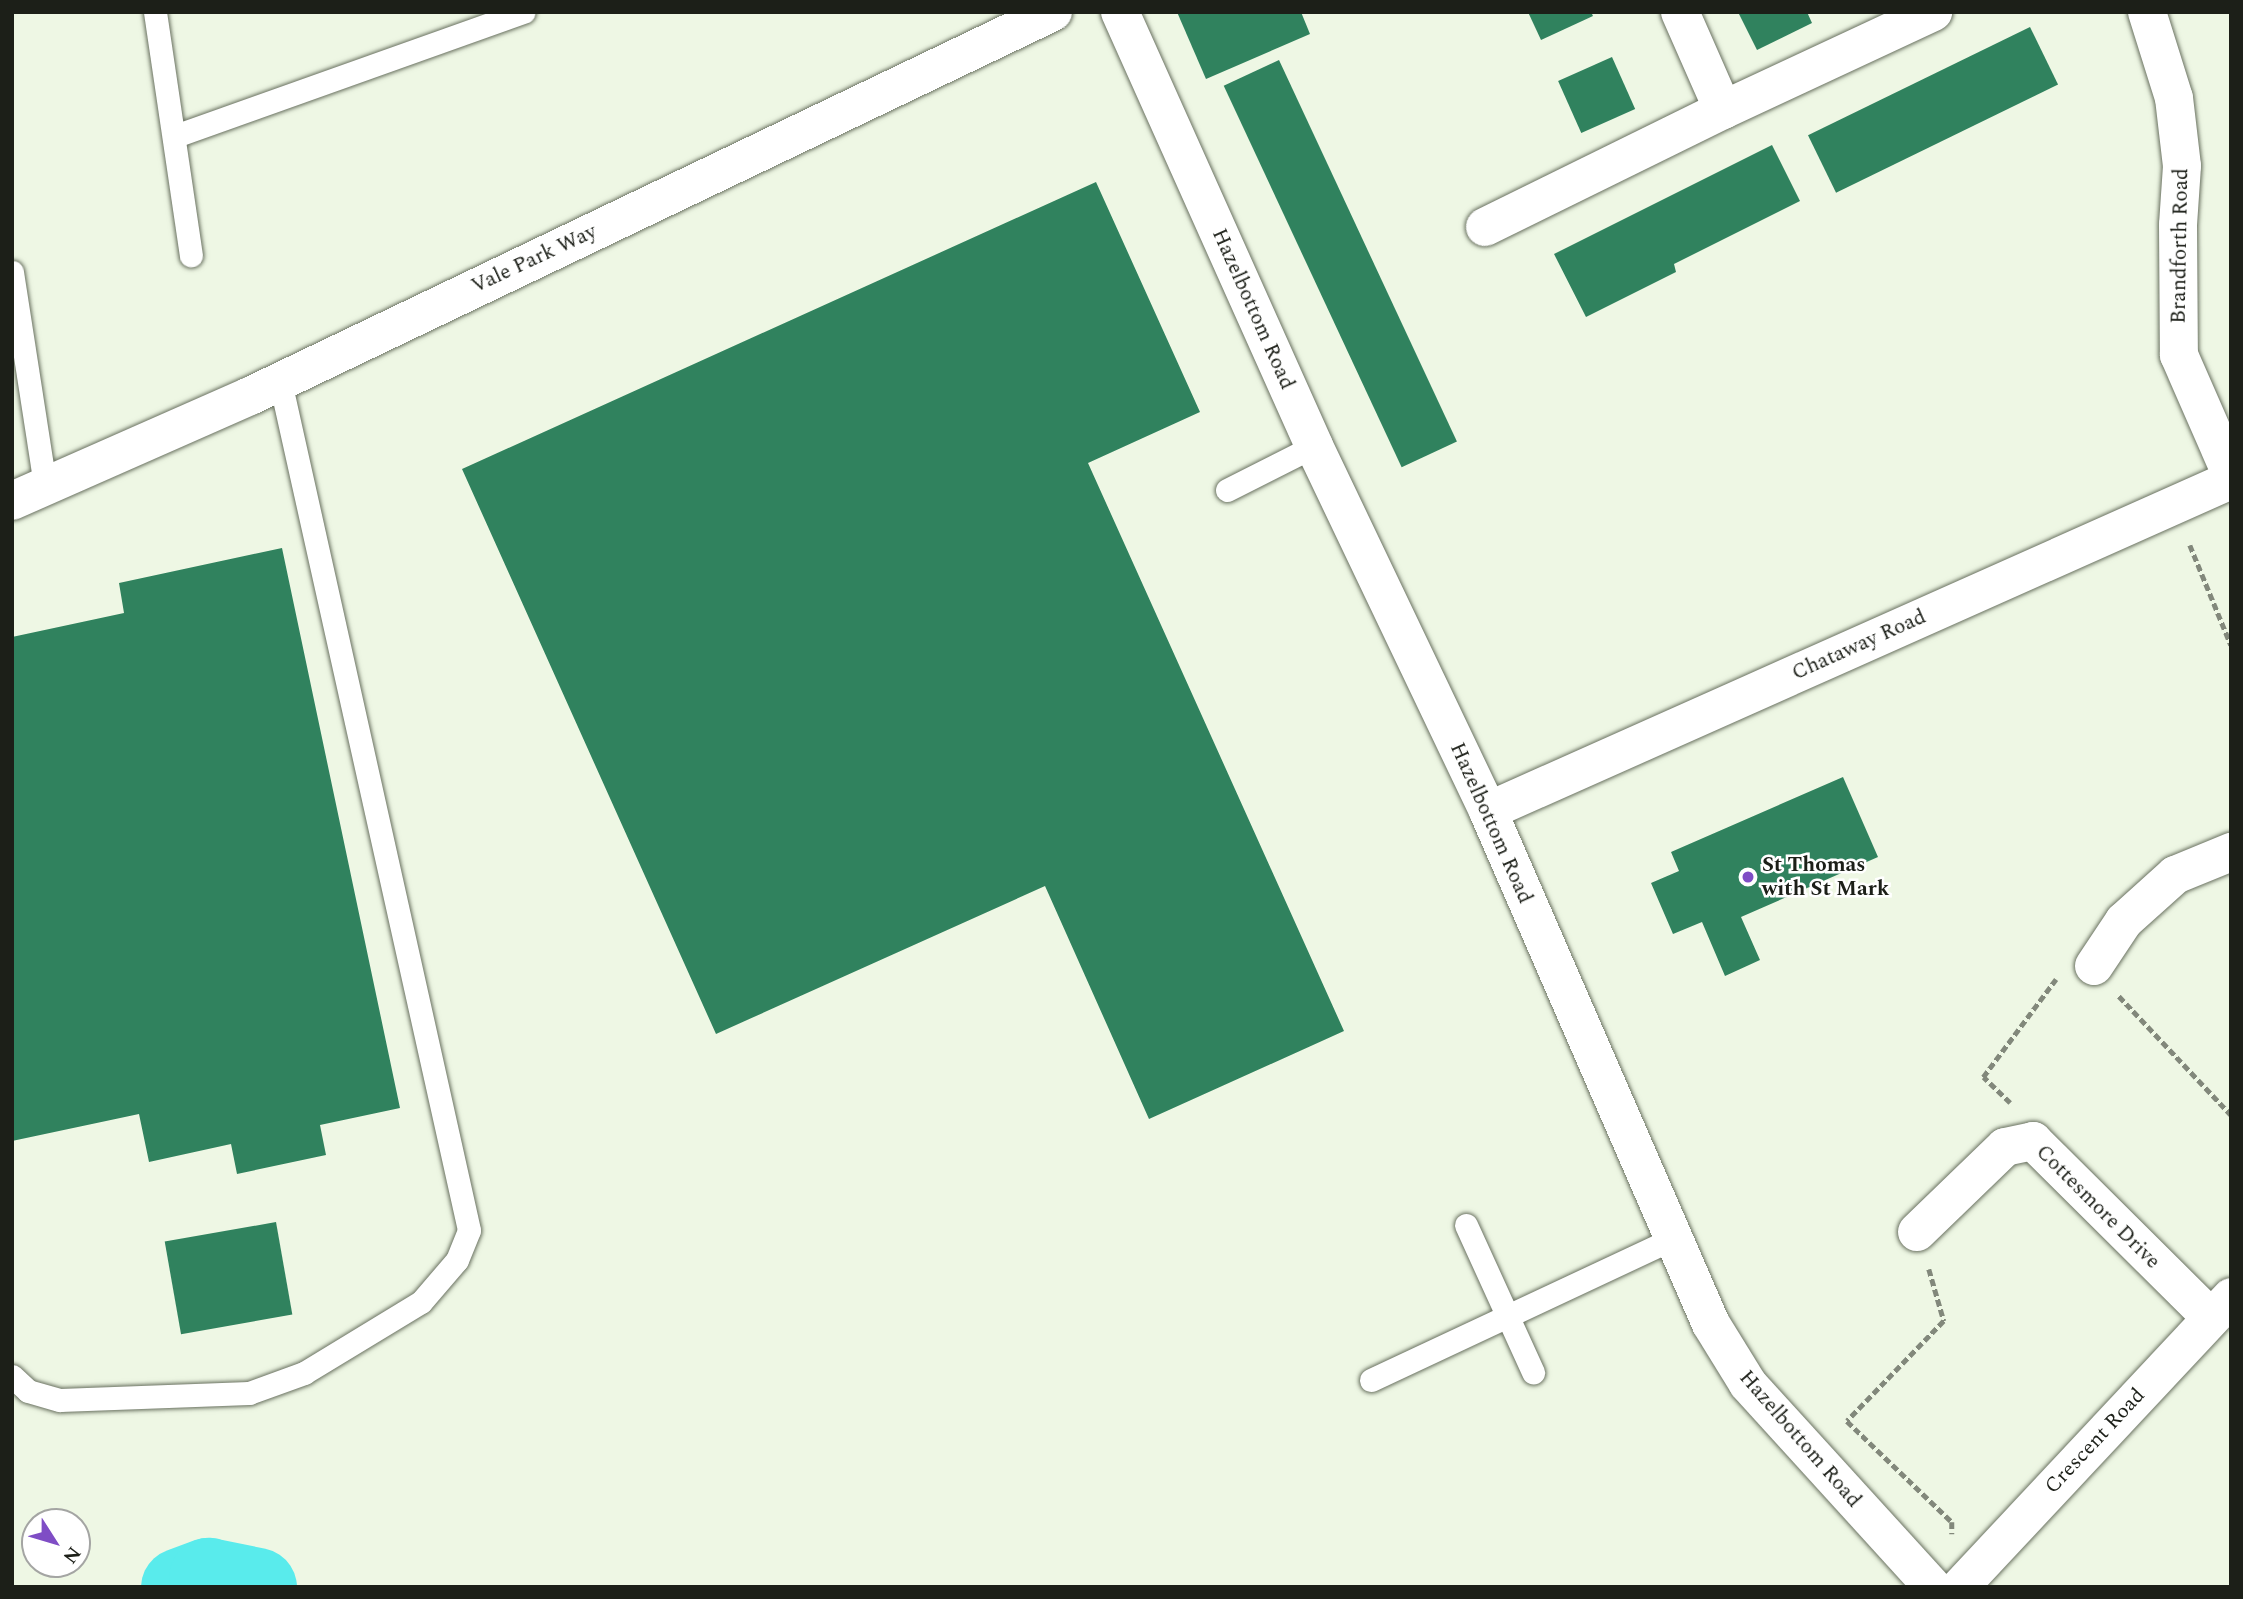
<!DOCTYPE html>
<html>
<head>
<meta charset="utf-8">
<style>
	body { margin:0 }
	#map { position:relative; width:2243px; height:1599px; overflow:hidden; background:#eef7e4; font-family:Spectral,serif }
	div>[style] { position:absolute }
	.river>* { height:79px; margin:-39.5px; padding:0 39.5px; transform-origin:39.5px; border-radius:39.5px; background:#59ebec }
	.building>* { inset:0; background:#30825e; transform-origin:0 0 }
	.path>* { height:4.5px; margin-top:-2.25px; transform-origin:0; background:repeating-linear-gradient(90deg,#82887b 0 7px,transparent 0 10.5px) }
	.roads { filter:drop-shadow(0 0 2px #697160) drop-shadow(0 0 2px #697160) }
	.lane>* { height:23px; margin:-11.5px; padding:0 11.5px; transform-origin:11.5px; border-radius:11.5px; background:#fff }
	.street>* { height:38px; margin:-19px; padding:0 19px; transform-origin:19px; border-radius:19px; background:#fff }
	.secondary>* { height:38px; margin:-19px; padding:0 19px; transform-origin:19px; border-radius:19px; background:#fff }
	.dots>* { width:19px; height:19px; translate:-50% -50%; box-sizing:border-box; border:4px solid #fff; border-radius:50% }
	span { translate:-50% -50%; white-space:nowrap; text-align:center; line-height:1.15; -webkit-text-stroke:5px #fff; paint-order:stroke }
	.street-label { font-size:21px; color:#1c1f18 }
	.poi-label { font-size:21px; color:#1c1f18; font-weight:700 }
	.left { translate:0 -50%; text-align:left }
	.frame { position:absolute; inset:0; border:14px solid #1c1f18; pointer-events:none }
	.north { position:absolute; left:21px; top:1508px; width:70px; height:70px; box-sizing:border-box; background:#fff; border:2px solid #a4a5a3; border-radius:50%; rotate:127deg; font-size:19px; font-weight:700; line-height:28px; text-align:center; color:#1c1f18 }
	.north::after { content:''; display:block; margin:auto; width:24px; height:32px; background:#7f4dc5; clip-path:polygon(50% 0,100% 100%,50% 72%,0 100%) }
</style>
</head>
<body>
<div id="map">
	<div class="river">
		<i style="left:180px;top:1587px;width:30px;rotate:-20deg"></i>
		<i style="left:208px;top:1577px;width:50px;rotate:11.5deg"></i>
	</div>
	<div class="building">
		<i style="clip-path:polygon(1177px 12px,1301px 12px,1310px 34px,1206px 79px)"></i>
		<i style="clip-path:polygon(1528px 12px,1591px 12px,1593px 16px,1541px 40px)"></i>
		<i style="clip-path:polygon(1738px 12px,1807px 12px,1812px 23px,1757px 50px)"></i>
		<i style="left:2030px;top:27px;width:64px;height:247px;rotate:64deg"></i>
		<i style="left:1612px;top:57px;width:57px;height:59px;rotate:66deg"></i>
		<i style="left:1279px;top:60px;width:421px;height:61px;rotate:65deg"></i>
		<i style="clip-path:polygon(1772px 145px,1800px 201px,1674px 264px,1676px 272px,1586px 317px,1554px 254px)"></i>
		<i style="clip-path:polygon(1096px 182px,1200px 412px,1088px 463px,1344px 1031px,1149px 1119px,1045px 886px,716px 1034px,462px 469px)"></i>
		<i style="clip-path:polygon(282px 548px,400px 1108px,320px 1125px,326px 1155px,237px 1174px,231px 1144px,149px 1162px,139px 1114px,12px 1141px,12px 637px,124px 613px,119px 583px)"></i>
		<i style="clip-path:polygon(1843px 777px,1878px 857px,1741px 917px,1760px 960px,1725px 976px,1702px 922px,1673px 934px,1651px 883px,1679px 871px,1671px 852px)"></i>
		<i style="left:276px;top:1222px;width:94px;height:113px;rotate:80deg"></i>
	</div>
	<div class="path">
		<i style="left:2190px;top:545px;width:108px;rotate:67.7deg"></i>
		<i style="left:2119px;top:996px;width:163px;rotate:46.7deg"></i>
		<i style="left:2010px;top:1103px;width:37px;rotate:-136deg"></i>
		<i style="left:1983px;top:1077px;width:122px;rotate:-53.3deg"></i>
		<i style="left:1929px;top:1269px;width:54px;rotate:73.9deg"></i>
		<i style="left:1944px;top:1321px;width:139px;rotate:134.1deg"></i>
		<i style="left:1847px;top:1421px;width:146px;rotate:43.9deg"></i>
		<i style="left:1952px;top:1522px;width:12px;rotate:90deg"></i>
	</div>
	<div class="roads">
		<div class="lane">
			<i style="left:155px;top:12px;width:246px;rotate:81.6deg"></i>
			<i style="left:175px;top:136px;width:370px;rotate:-19.6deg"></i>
			<i style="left:12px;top:272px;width:217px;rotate:81.2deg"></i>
			<i style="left:1227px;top:490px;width:97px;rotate:-26.8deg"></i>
			<i style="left:1466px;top:1225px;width:162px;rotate:65.5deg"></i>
			<i style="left:12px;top:1376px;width:22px;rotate:43deg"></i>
			<i style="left:28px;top:1391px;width:33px;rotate:16deg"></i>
			<i style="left:60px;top:1400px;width:189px;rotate:-2.1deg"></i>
			<i style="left:249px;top:1393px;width:59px;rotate:-20deg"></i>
			<i style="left:304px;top:1373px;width:137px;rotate:-31.3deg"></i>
			<i style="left:421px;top:1302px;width:55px;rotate:-49.4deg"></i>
			<i style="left:457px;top:1260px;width:32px;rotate:-68deg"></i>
			<i style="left:469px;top:1230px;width:870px;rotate:-102.55deg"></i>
			<i style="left:1371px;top:1380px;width:335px;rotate:-25.1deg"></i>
		</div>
		<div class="street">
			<i style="left:1680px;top:12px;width:107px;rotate:66.3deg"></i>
			<i style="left:1723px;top:110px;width:232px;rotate:-25deg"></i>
			<i style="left:2147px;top:12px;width:90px;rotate:72.6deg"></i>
			<i style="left:2174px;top:98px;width:68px;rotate:83.3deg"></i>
			<i style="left:2182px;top:166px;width:59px;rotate:93.9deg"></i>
			<i style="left:2178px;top:225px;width:130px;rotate:89.6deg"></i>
			<i style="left:2179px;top:355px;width:130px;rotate:66.4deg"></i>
			<i style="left:1485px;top:227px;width:265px;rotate:-26.2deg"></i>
			<i style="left:12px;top:501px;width:260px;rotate:-23.8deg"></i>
			<i style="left:250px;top:396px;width:890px;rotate:-25.56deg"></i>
			<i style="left:1488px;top:811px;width:813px;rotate:-24.01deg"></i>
			<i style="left:2094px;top:966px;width:54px;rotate:-56.3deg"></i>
			<i style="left:2124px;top:921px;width:69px;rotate:-42deg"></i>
			<i style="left:2175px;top:875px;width:61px;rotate:-22.3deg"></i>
			<i style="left:1917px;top:1232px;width:122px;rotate:-44deg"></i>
			<i style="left:2005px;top:1147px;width:29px;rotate:-12deg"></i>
			<i style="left:2033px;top:1141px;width:251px;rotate:44.8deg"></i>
		</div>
		<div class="secondary">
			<i style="left:1120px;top:12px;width:475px;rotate:65.9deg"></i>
			<i style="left:1314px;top:446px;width:404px;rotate:64.5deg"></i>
			<i style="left:1488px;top:811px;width:559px;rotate:66.51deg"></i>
			<i style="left:1711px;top:1324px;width:70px;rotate:58.3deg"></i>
			<i style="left:1748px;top:1384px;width:275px;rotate:47.7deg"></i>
			<i style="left:1960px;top:1587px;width:397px;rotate:-46.9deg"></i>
		</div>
	</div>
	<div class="dots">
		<i style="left:1748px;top:877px;background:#7f4dc5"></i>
	</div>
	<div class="street-label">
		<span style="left:2180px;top:246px;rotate:-89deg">Brandforth Road</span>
		<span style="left:534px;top:259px;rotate:-25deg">Vale Park Way</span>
		<span style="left:1253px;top:309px;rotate:66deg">Hazelbottom Road</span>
		<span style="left:1859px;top:645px;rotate:-24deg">Chataway Road</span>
		<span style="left:1491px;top:823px;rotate:66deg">Hazelbottom Road</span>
		<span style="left:2098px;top:1207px;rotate:45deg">Cottesmore Drive</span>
		<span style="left:1800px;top:1439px;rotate:49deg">Hazelbottom Road</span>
		<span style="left:2095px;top:1441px;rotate:-47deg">Crescent Road</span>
	</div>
	<div class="poi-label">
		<span class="left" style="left:1762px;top:877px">St Thomas<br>with St Mark</span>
	</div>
	<div class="frame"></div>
	<div class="north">N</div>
</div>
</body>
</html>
